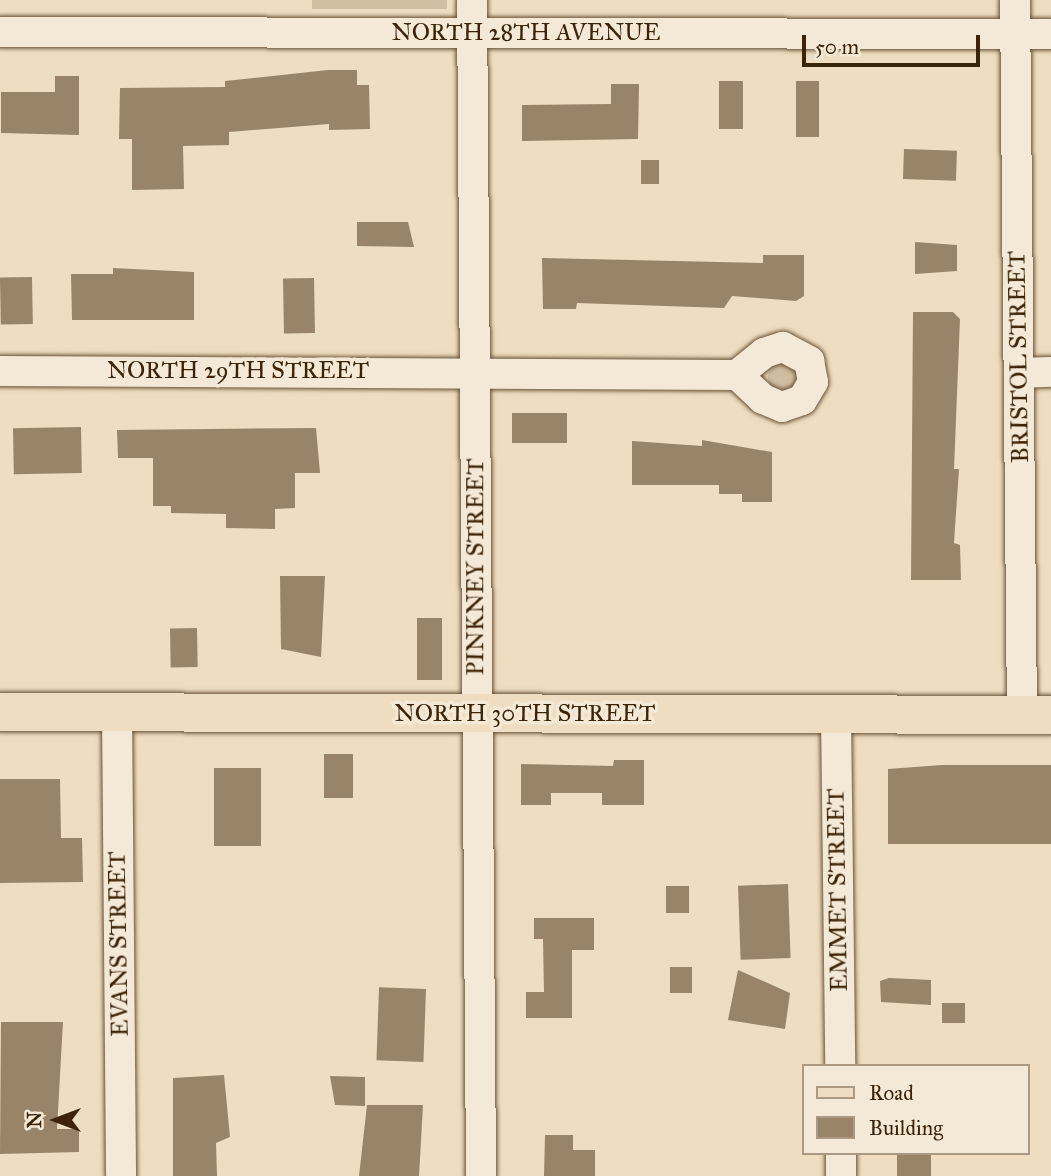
<!DOCTYPE html>
<html>
<head>
<meta charset="utf-8">
<style>
	body { margin:0 }
	#map { position:relative; width:1051px; height:1176px; overflow:hidden; background:#eeddc0; font-family:"IM FELL Great Primer",serif }
	div>[style] { position:absolute }
	.green>* { inset:0; background:#d0bea1; transform-origin:0 0 }
	.round { border-radius:50% }
	.building>* { inset:0; background:#998468; transform-origin:0 0 }
	.roads { filter:drop-shadow(0 0 2px #685236) drop-shadow(0 0 2px #685236) }
	.minor>* { height:30px; margin:-15px; padding:0 15px; transform-origin:15px; border-radius:15px; background:#f4e9d6 }
	.major>* { height:38px; margin:-19px; padding:0 19px; transform-origin:19px; border-radius:19px; background:#eeddc0 }
	span { translate:-50% -50%; white-space:nowrap; text-align:center; line-height:1.15; -webkit-text-stroke:7px #f4e9d6; paint-order:stroke }
	.street-label { font-size:24px; color:#3c2408 }
	.legend { position:absolute; left:802px; top:1064px; width:228px; height:91px; box-sizing:border-box; background:#f4e9d6; border:2px solid #aa9a84; margin:0; padding:9px 12px; list-style:none; font-size:21px; color:#3c2408 }
	.legend li { display:flex; align-items:center; gap:14px; height:35px }
	.legend b { width:35px; border:2px solid #aa9a84 }
	.north { position:absolute; left:21px; top:1085px; width:70px; height:70px; -webkit-text-stroke:5px #f4e9d6; paint-order:stroke; rotate:270deg; font-size:19px; font-weight:700; line-height:28px; text-align:center; color:#3c2408 }
	.north::after { content:''; display:block; margin:auto; width:24px; height:32px; background:#3c2408; clip-path:polygon(50% 0,100% 100%,50% 72%,0 100%) }
	.scale { position:absolute; left:802px; top:35px; width:178px; height:32px; box-sizing:border-box; border:4px solid #3c2408; border-top:0; padding-left:9px; font-size:21px; line-height:24px; white-space:nowrap; color:#3c2408; -webkit-text-stroke:5px #f4e9d6; paint-order:stroke }
</style>
</head>
<body>
<div id="map">
	<div class="green">
		<i style="left:312px;top:0;width:135px;height:9px"></i>
		<i class="round" style="left:768px;top:363px;width:28px;height:28px"></i>
	</div>
	<div class="building">
		<i style="clip-path:polygon(328px 70px,357px 70px,357px 85px,369px 85px,370px 129px,329px 130px,329px 124px,229px 132px,229px 145px,183px 146px,184px 189px,132px 190px,132px 139px,119px 139px,120px 88px,225px 87px,225px 81px)"></i>
		<i style="clip-path:polygon(55px 76px,79px 76px,79px 135px,1px 133px,1px 92px,55px 92px)"></i>
		<i style="left:719px;top:81px;width:24px;height:48px"></i>
		<i style="left:796px;top:81px;width:23px;height:56px"></i>
		<i style="clip-path:polygon(611px 84px,639px 84px,638px 139px,522px 141px,522px 105px,611px 104px)"></i>
		<i style="left:904px;top:149px;width:53px;height:30px;rotate:2deg"></i>
		<i style="left:641px;top:160px;width:18px;height:24px"></i>
		<i style="clip-path:polygon(357px 222px,408px 222px,414px 247px,357px 246px)"></i>
		<i style="clip-path:polygon(915px 242px,957px 245px,957px 271px,915px 274px)"></i>
		<i style="clip-path:polygon(763px 255px,804px 255px,804px 296px,796px 301px,732px 296px,724px 308px,577px 303px,576px 309px,543px 309px,542px 258px,763px 263px)"></i>
		<i style="clip-path:polygon(113px 268px,194px 272px,194px 320px,72px 320px,71px 274px,113px 274px)"></i>
		<i style="left:32px;top:277px;width:47px;height:32px;rotate:89deg"></i>
		<i style="left:314px;top:278px;width:55px;height:31px;rotate:89deg"></i>
		<i style="clip-path:polygon(913px 312px,953px 312px,960px 319px,954px 469px,959px 469px,954px 543px,960px 545px,961px 580px,911px 580px)"></i>
		<i style="left:567px;top:413px;width:30px;height:55px;rotate:90deg"></i>
		<i style="left:81px;top:427px;width:46px;height:68px;rotate:89deg"></i>
		<i style="clip-path:polygon(316px 428px,320px 473px,295px 473px,295px 508px,275px 509px,275px 529px,226px 528px,226px 514px,171px 513px,171px 506px,153px 506px,153px 458px,118px 458px,117px 430px)"></i>
		<i style="clip-path:polygon(702px 440px,772px 452px,772px 502px,742px 502px,742px 494px,719px 494px,719px 485px,632px 485px,632px 441px,702px 446px)"></i>
		<i style="clip-path:polygon(280px 576px,325px 576px,321px 657px,281px 649px)"></i>
		<i style="left:417px;top:618px;width:25px;height:62px"></i>
		<i style="left:197px;top:628px;width:39px;height:27px;rotate:89deg"></i>
		<i style="left:324px;top:754px;width:29px;height:44px"></i>
		<i style="clip-path:polygon(614px 760px,644px 760px,644px 805px,602px 805px,602px 793px,551px 793px,551px 805px,521px 805px,521px 764px,613px 766px)"></i>
		<i style="clip-path:polygon(942px 765px,1051px 765px,1051px 844px,888px 844px,888px 769px)"></i>
		<i style="left:214px;top:768px;width:47px;height:78px"></i>
		<i style="clip-path:polygon(0 779px,60px 779px,61px 838px,82px 838px,83px 882px,0 883px)"></i>
		<i style="left:788px;top:884px;width:74px;height:50px;rotate:88deg"></i>
		<i style="left:666px;top:886px;width:23px;height:27px"></i>
		<i style="clip-path:polygon(534px 918px,594px 918px,594px 950px,572px 950px,572px 1018px,526px 1018px,526px 992px,544px 992px,543px 939px,534px 939px)"></i>
		<i style="left:670px;top:967px;width:22px;height:26px"></i>
		<i style="clip-path:polygon(738px 970px,790px 993px,785px 1029px,728px 1020px)"></i>
		<i style="clip-path:polygon(889px 978px,931px 980px,931px 1005px,881px 1002px,880px 981px)"></i>
		<i style="left:426px;top:989px;width:73px;height:47px;rotate:92deg"></i>
		<i style="left:965px;top:1003px;width:20px;height:23px;rotate:90deg"></i>
		<i style="clip-path:polygon(1px 1022px,63px 1022px,57px 1129px,79px 1129px,79px 1152px,0 1154px)"></i>
		<i style="clip-path:polygon(224px 1075px,230px 1137px,216px 1143px,217px 1176px,173px 1176px,173px 1078px)"></i>
		<i style="clip-path:polygon(330px 1076px,365px 1077px,365px 1106px,335px 1105px)"></i>
		<i style="clip-path:polygon(367px 1105px,423px 1105px,419px 1176px,359px 1176px)"></i>
		<i style="clip-path:polygon(545px 1135px,573px 1135px,573px 1150px,595px 1150px,595px 1176px,544px 1176px)"></i>
		<i style="left:931px;top:1155px;width:21px;height:34px;rotate:90deg"></i>
	</div>
	<div class="roads">
		<div class="minor">
			<i style="left:472px;top:0;width:1176px;rotate:89.56deg"></i>
			<i style="left:1015px;top:0;width:715px;rotate:89.44deg"></i>
			<i style="left:0;top:32px;width:1051px;rotate:0.11deg"></i>
			<i style="left:0;top:371px;width:737px;rotate:0.31deg"></i>
			<i style="left:737px;top:375px;width:35px;rotate:-39deg"></i>
			<i style="left:764px;top:353px;width:20px;rotate:-18deg"></i>
			<i style="left:783px;top:347px;width:30px;rotate:28deg"></i>
			<i style="left:809px;top:361px;width:21px;rotate:79deg"></i>
			<i style="left:813px;top:382px;width:21px;rotate:121deg"></i>
			<i style="left:802px;top:400px;width:21px;rotate:161deg"></i>
			<i style="left:782px;top:407px;width:21px;rotate:-157deg"></i>
			<i style="left:763px;top:399px;width:35px;rotate:-137deg"></i>
			<i style="left:1019px;top:373px;width:32px;rotate:-2deg"></i>
			<i style="left:117px;top:712px;width:464px;rotate:89.5deg"></i>
			<i style="left:836px;top:715px;width:351px;rotate:89.3deg"></i>
			<i style="left:841px;top:1153px;width:23px;rotate:90deg"></i>
		</div>
		<div class="major">
			<i style="left:0;top:712px;width:1051px;rotate:0.16deg"></i>
		</div>
	</div>
	<div class="street-label">
		<span style="left:526px;top:33px">NORTH 28TH AVENUE</span>
		<span style="left:1019px;top:357px;rotate:-91deg">BRISTOL STREET</span>
		<span style="left:238px;top:371px">NORTH 29TH STREET</span>
		<span style="left:476px;top:567px;rotate:-90deg">PINKNEY STREET</span>
		<span style="left:525px;top:714px">NORTH 30TH STREET</span>
		<span style="left:838px;top:890px;rotate:-91deg">EMMET STREET</span>
		<span style="left:119px;top:944px;rotate:-91deg">EVANS STREET</span>
	</div>
	<ul class="legend">
	<li><b style="height:9px;background:#eeddc0"></b>Road</li>
	<li><b style="height:19px;background:#998468"></b>Building</li>
	</ul>
	<div class="north">N</div>
	<div class="scale">50 m</div>
</div>
</body>
</html>
